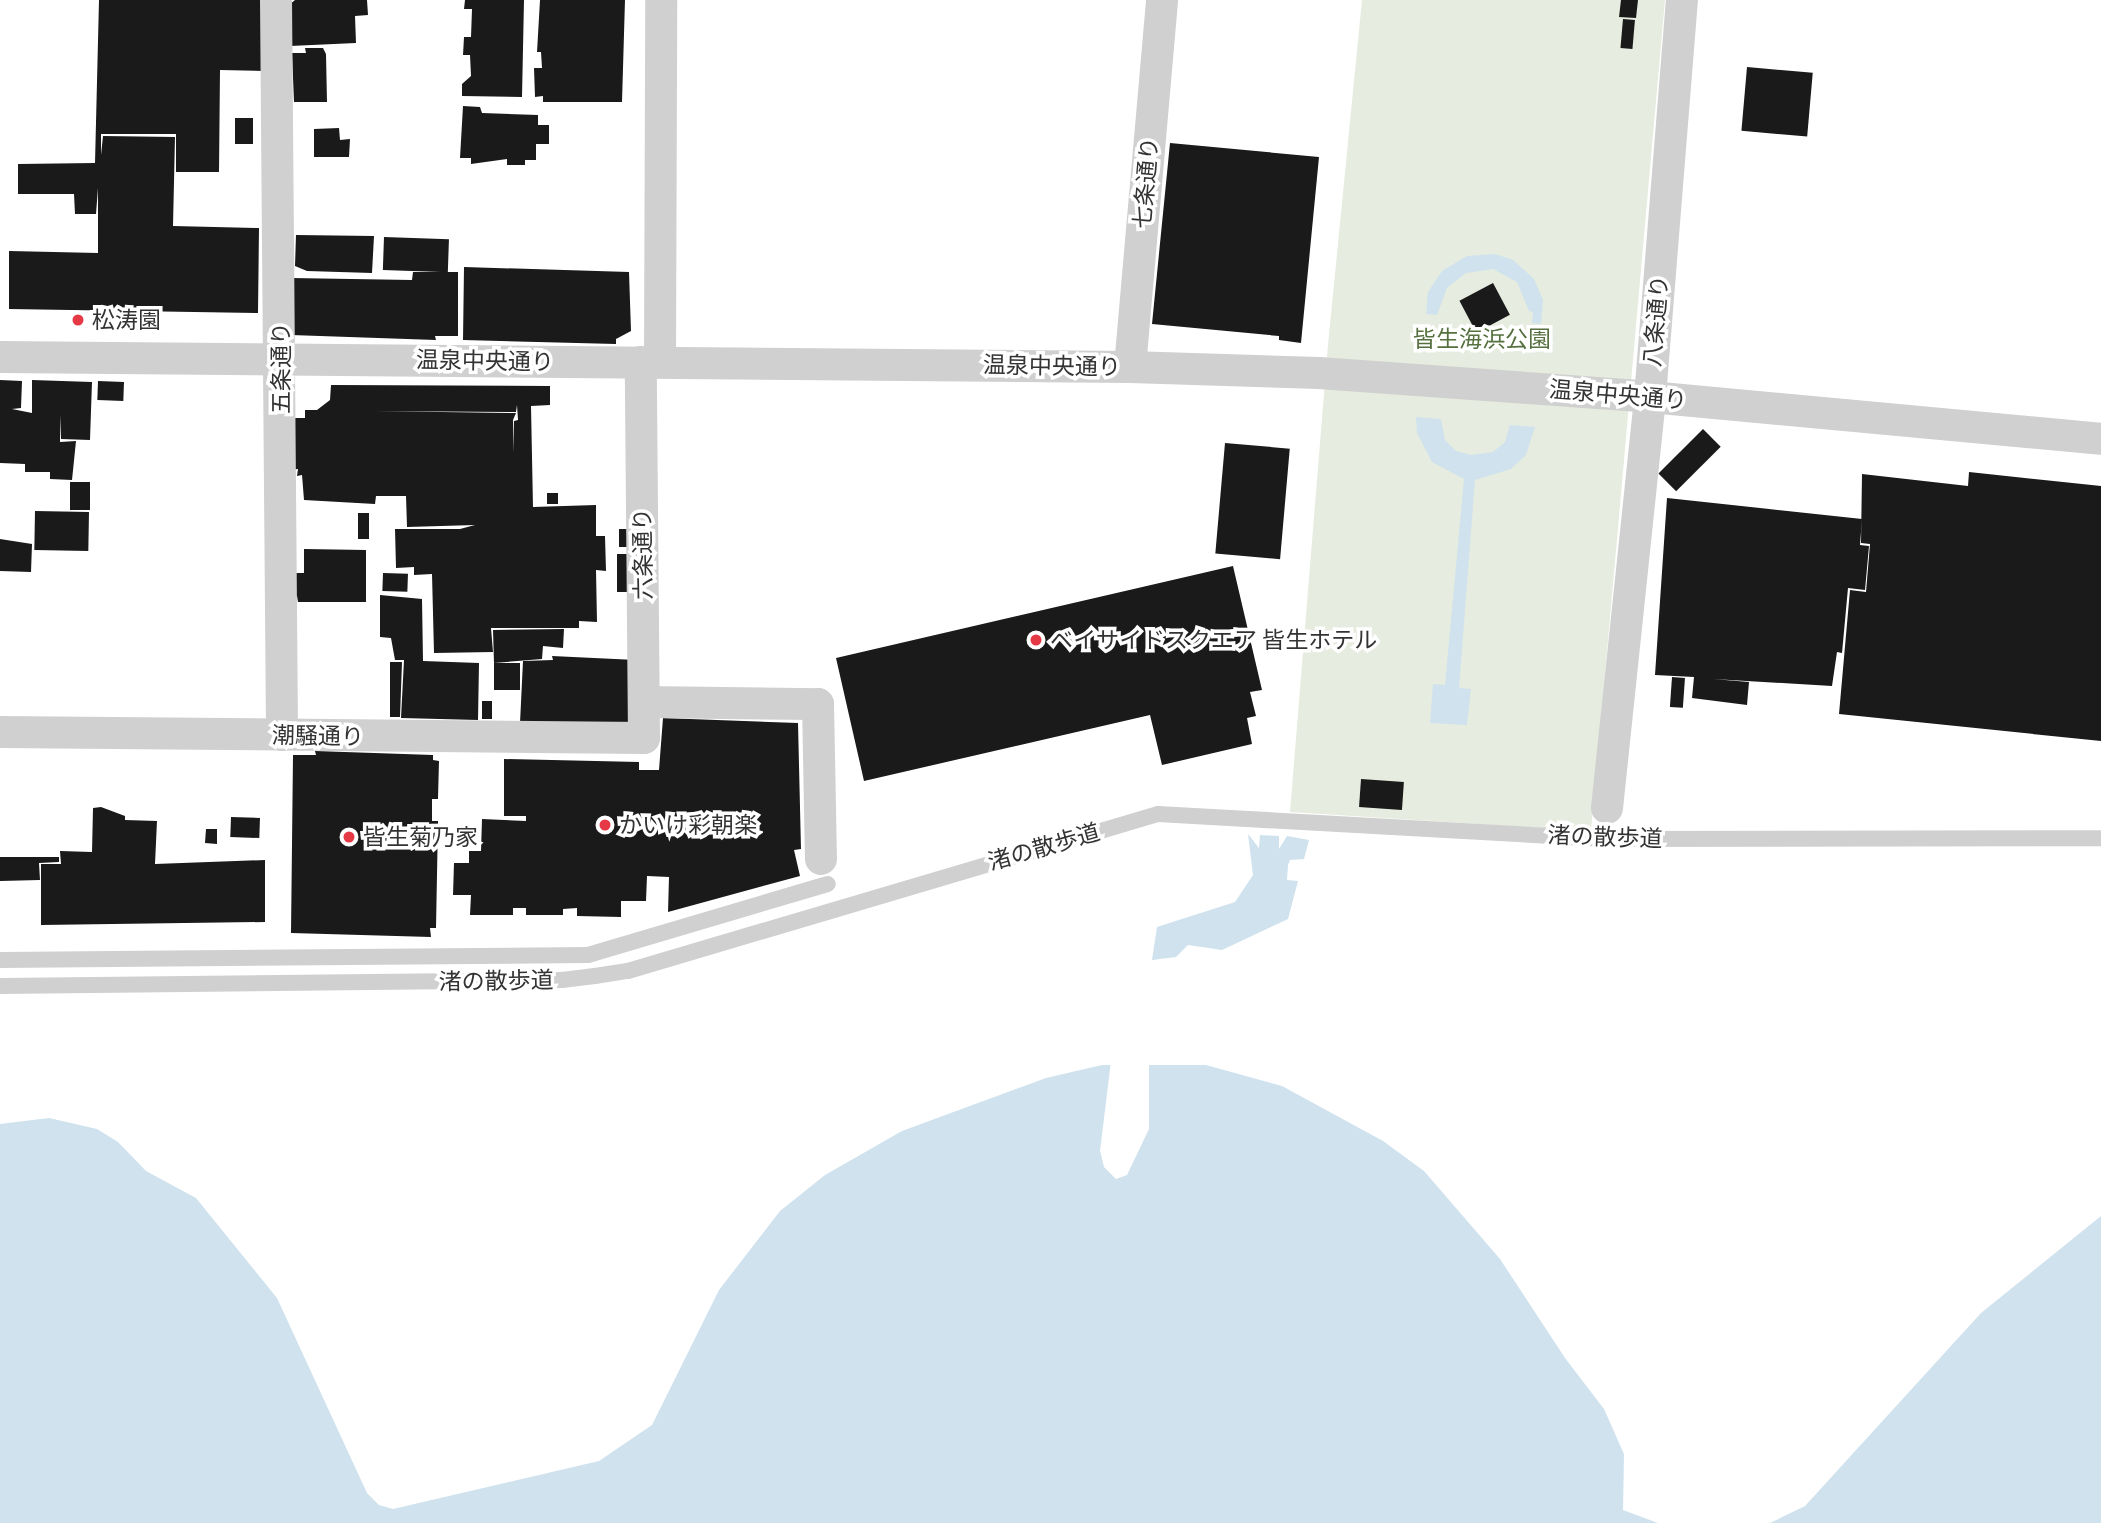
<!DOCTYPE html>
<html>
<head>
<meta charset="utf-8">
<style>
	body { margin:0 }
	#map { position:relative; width:2101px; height:1523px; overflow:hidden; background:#fff; font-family:Ubuntu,"Noto Sans JP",sans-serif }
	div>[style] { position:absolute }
	.green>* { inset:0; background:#e6ecdf }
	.water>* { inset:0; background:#cfe2ee }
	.pier>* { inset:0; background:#fff }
	.building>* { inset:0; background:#1a1a1a; transform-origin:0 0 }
	.service>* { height:16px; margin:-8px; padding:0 8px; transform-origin:8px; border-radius:8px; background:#d0d0d0 }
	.minor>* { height:32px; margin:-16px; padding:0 16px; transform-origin:16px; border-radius:16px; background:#d0d0d0 }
	.dots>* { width:19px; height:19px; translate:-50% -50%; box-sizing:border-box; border:4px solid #fff; border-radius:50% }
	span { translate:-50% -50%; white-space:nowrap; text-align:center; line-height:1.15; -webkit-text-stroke:7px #fff; paint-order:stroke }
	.street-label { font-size:23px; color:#333 }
	.poi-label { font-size:23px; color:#333 }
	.left { translate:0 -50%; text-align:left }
	.park-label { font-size:23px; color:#56703f }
</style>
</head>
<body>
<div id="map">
	<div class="green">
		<i style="clip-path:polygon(1362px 0,1665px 0,1591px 831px,1290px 812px,1328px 345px)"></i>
	</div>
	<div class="water">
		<i style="clip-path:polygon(1495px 254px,1513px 260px,1534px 279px,1543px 300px,1541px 324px,1532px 323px,1533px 312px,1529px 311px,1517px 282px,1493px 269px,1466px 273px,1447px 288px,1437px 315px,1426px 314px,1428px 292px,1442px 271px,1467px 256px)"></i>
		<i style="clip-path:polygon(1416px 417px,1441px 419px,1445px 440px,1456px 451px,1471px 455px,1493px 452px,1505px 442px,1510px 425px,1535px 427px,1526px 455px,1511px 469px,1475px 480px,1459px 688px,1471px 689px,1467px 725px,1430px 723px,1433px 684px,1445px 685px,1464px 479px,1432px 462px,1417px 433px)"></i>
		<i style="clip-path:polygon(1248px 834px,1259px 848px,1260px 835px,1279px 836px,1279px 849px,1287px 836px,1309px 840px,1304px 859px,1290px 860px,1288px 865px,1287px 880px,1298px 881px,1288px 919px,1222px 950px,1188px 945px,1176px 957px,1152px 960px,1157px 927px,1235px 902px,1253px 875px)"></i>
		<i style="clip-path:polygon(1102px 1065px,1206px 1065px,1282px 1086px,1383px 1141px,1424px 1171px,1500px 1259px,1565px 1358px,1604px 1409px,1624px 1454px,1623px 1510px,1658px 1523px,0 1523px,0 1124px,49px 1118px,97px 1129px,118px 1142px,146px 1171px,196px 1198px,277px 1298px,367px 1493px,379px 1505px,393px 1509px,599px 1461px,652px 1425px,719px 1290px,780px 1211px,825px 1175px,902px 1131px,1046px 1078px)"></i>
		<i style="clip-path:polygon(2101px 1216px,2101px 1523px,1770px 1523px,1805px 1506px,1981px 1313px)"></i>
	</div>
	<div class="pier">
		<i style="clip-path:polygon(1111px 1061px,1149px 1061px,1149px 1129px,1127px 1175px,1116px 1179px,1104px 1167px,1100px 1151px)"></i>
	</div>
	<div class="building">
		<i style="clip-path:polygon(99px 0,262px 0,265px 71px,220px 70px,219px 172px,176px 172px,176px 134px,101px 134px,101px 155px,103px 136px,175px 137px,173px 226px,259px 228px,258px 313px,9px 309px,9px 251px,98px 253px,98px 188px,96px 214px,75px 214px,74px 194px,18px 194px,18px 164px,95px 163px)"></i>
		<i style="clip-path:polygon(295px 0,367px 0,368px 15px,355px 16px,356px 43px,290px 46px,289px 5px)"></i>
		<i style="clip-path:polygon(465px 0,524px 0,522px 97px,462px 96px,462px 84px,471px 76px,470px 55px,463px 55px,464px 37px,471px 37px,472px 9px,464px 9px)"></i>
		<i style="clip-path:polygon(540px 0,625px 0,622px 102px,543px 102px,543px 96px,535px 97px,534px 68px,542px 68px,541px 52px,537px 52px)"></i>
		<i style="clip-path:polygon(1621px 0,1638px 0,1636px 18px,1619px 17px)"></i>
		<i style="left:1623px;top:19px;width:12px;height:29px;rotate:5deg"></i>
		<i style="clip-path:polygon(305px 48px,323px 48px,326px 54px,327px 102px,294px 102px,292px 53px,306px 53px)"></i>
		<i style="left:1747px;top:67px;width:66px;height:64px;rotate:5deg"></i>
		<i style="clip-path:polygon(463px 106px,480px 107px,482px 113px,538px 115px,538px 125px,549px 125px,549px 144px,536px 144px,536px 160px,525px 160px,525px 165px,507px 165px,507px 159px,471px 164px,471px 158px,460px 158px)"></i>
		<i style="left:235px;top:118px;width:18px;height:26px"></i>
		<i style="clip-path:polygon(339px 128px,340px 140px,350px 139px,349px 157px,314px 157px,314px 129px)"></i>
		<i style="clip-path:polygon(1170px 143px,1319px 157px,1301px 343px,1279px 340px,1279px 336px,1152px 324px)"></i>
		<i style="clip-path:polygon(296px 235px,374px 236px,372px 273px,307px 271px,295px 266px)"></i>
		<i style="left:384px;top:237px;width:65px;height:33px;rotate:2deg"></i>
		<i style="clip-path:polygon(464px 267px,629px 272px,631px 331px,616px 339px,616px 344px,463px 340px)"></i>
		<i style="clip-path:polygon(413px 272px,458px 272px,458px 336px,435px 336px,436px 340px,291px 335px,291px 278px,412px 280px)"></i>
		<i style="left:1493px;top:283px;width:36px;height:38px;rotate:62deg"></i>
		<i style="clip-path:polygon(0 380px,22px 381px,21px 408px,12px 409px,32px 413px,32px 380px,92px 382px,90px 440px,61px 439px,60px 415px,60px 442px,76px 441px,72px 480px,50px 479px,50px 472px,25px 472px,25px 464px,0 463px)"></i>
		<i style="left:98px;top:381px;width:26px;height:19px;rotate:2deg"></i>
		<i style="clip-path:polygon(evenodd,331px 385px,550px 386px,550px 405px,531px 406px,533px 507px,596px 505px,596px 536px,605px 536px,606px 571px,596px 570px,597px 622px,579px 621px,579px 628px,491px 628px,493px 652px,434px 653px,432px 574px,414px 575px,414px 567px,396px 568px,395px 529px,460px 529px,475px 525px,407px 527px,406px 496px,376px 496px,375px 504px,304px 500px,302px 475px,297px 476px,298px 469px,289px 470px,291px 418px,305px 418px,305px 410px,317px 410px,330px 400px,331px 385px,517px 405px,518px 420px,514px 421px,514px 453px,513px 420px,516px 413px,373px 411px,516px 412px,517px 405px)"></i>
		<i style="left:1703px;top:429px;width:25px;height:63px;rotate:45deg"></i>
		<i style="left:1225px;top:443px;width:65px;height:111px;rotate:5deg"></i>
		<i style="clip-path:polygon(1969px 472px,2101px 486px,2101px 741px,1839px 714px,1850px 590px,1866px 592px,1870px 544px,1861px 543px,1862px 474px,1968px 486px)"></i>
		<i style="left:70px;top:482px;width:20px;height:28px"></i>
		<i style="left:547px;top:493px;width:11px;height:11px"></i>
		<i style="clip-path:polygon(1667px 498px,1862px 519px,1860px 545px,1869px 546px,1865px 590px,1848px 588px,1842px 653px,1837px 652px,1832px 686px,1713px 679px,1749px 682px,1747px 705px,1692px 698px,1694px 677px,1655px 675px)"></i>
		<i style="left:35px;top:511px;width:54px;height:39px;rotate:1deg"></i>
		<i style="left:358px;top:513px;width:11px;height:26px"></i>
		<i style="left:619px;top:529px;width:15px;height:18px"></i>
		<i style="clip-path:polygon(0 539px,32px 544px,31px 572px,0 571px)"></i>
		<i style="clip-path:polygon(304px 549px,366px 550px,366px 602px,298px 602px,297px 596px,290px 597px,291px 573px,304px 573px)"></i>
		<i style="left:617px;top:554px;width:17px;height:38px"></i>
		<i style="clip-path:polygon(1233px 566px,1262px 690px,1250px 692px,1256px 716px,1247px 718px,1252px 744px,1162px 765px,1150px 715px,864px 781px,836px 658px)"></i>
		<i style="left:383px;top:573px;width:25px;height:18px;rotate:2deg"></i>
		<i style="clip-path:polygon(380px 595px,422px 599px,423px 661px,479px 663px,478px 720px,401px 718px,404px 660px,395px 660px,391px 638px,380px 637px)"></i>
		<i style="clip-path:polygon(564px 629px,563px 648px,543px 646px,542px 659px,494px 663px,493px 630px)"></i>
		<i style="clip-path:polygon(552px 656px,636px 660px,634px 727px,520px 723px,523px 661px,553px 660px)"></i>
		<i style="clip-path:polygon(390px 662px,402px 662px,400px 717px,390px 717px)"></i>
		<i style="left:520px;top:663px;width:27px;height:26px;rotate:90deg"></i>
		<i style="left:1672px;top:677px;width:13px;height:30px;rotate:4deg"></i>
		<i style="left:482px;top:701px;width:10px;height:18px"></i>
		<i style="clip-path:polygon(663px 718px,798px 723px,801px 849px,794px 850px,800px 876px,668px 912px,669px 877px,647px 876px,646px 901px,621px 901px,621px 917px,577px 916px,577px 908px,563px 909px,563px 915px,526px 915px,526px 908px,513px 908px,513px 915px,470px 915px,471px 895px,453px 895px,454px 863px,469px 863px,469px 851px,481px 851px,482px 819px,526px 821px,526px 816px,504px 816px,504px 759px,639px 762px,639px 770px,659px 770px)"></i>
		<i style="clip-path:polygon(315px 751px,433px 755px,433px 760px,439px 761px,438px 799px,432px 799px,432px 821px,438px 821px,436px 928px,430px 928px,431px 937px,291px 933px,293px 755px,316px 755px)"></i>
		<i style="left:1361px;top:779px;width:43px;height:28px;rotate:4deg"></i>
		<i style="clip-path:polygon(101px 807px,125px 816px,125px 820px,157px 821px,155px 864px,265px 860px,265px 922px,41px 925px,41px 864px,61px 864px,60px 851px,92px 852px,93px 808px)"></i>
		<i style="left:231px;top:817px;width:29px;height:20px;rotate:2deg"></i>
		<i style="clip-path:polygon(206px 829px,217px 829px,217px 844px,205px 843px)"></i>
		<i style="clip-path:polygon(0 857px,59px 857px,59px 862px,39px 863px,40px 880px,0 881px)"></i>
	</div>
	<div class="service">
		<i style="left:0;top:960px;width:588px;rotate:-0.49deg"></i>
		<i style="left:588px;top:955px;width:250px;rotate:-16.5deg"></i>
		<i style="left:0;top:986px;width:562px;rotate:-0.61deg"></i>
		<i style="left:562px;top:980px;width:33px;rotate:-7deg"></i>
		<i style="left:595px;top:976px;width:33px;rotate:-9deg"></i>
		<i style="left:628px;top:971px;width:553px;rotate:-16.5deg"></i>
		<i style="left:1158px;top:814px;width:446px;rotate:3.2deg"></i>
		<i style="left:1603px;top:839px;width:498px;rotate:-0.1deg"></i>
	</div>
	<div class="minor">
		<i style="left:276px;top:0;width:735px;rotate:89.53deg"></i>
		<i style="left:0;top:357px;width:1130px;rotate:0.51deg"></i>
		<i style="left:1130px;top:367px;width:189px;rotate:1.8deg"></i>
		<i style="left:1319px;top:373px;width:332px;rotate:4.1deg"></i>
		<i style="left:1650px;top:397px;width:453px;rotate:5.3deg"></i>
		<i style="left:660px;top:361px;width:361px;rotate:-89.8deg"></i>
		<i style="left:1130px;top:367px;width:368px;rotate:-85deg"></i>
		<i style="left:644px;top:702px;width:174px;rotate:0.7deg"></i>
		<i style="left:818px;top:704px;width:155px;rotate:88.9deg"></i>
		<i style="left:0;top:732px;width:644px;rotate:0.53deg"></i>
		<i style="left:644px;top:738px;width:376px;rotate:-90.5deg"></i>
		<i style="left:1607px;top:808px;width:413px;rotate:-84deg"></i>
		<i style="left:1650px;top:397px;width:398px;rotate:-85.4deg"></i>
	</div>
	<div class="dots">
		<i style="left:78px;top:320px;background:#e63946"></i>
		<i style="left:1036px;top:640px;background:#e63946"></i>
		<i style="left:605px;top:825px;background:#e63946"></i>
		<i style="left:349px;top:837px;background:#e63946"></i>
	</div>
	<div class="street-label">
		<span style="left:1146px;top:183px;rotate:-85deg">七条通り</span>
		<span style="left:1656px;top:321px;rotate:-85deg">八条通り</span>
		<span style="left:485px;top:361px;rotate:1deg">温泉中央通り</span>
		<span style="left:1052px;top:366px;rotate:1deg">温泉中央通り</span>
		<span style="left:281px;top:368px;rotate:-90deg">五条通り</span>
		<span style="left:1618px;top:395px;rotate:5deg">温泉中央通り</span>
		<span style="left:643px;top:554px;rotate:-91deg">六条通り</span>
		<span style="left:318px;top:736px;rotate:1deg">潮騒通り</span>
		<span style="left:1605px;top:837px;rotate:2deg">渚の散歩道</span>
		<span style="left:1044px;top:847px;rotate:-16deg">渚の散歩道</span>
		<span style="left:496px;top:981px;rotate:-1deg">渚の散歩道</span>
	</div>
	<div class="poi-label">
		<span class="left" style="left:92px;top:320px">松涛園</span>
		<span class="left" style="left:1050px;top:640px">ベイサイドスクエア 皆生ホテル</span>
		<span class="left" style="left:619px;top:825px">かいけ彩朝楽</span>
		<span class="left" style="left:363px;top:837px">皆生菊乃家</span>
	</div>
	<div class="park-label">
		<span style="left:1482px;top:339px">皆生海浜公園</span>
	</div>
</div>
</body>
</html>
